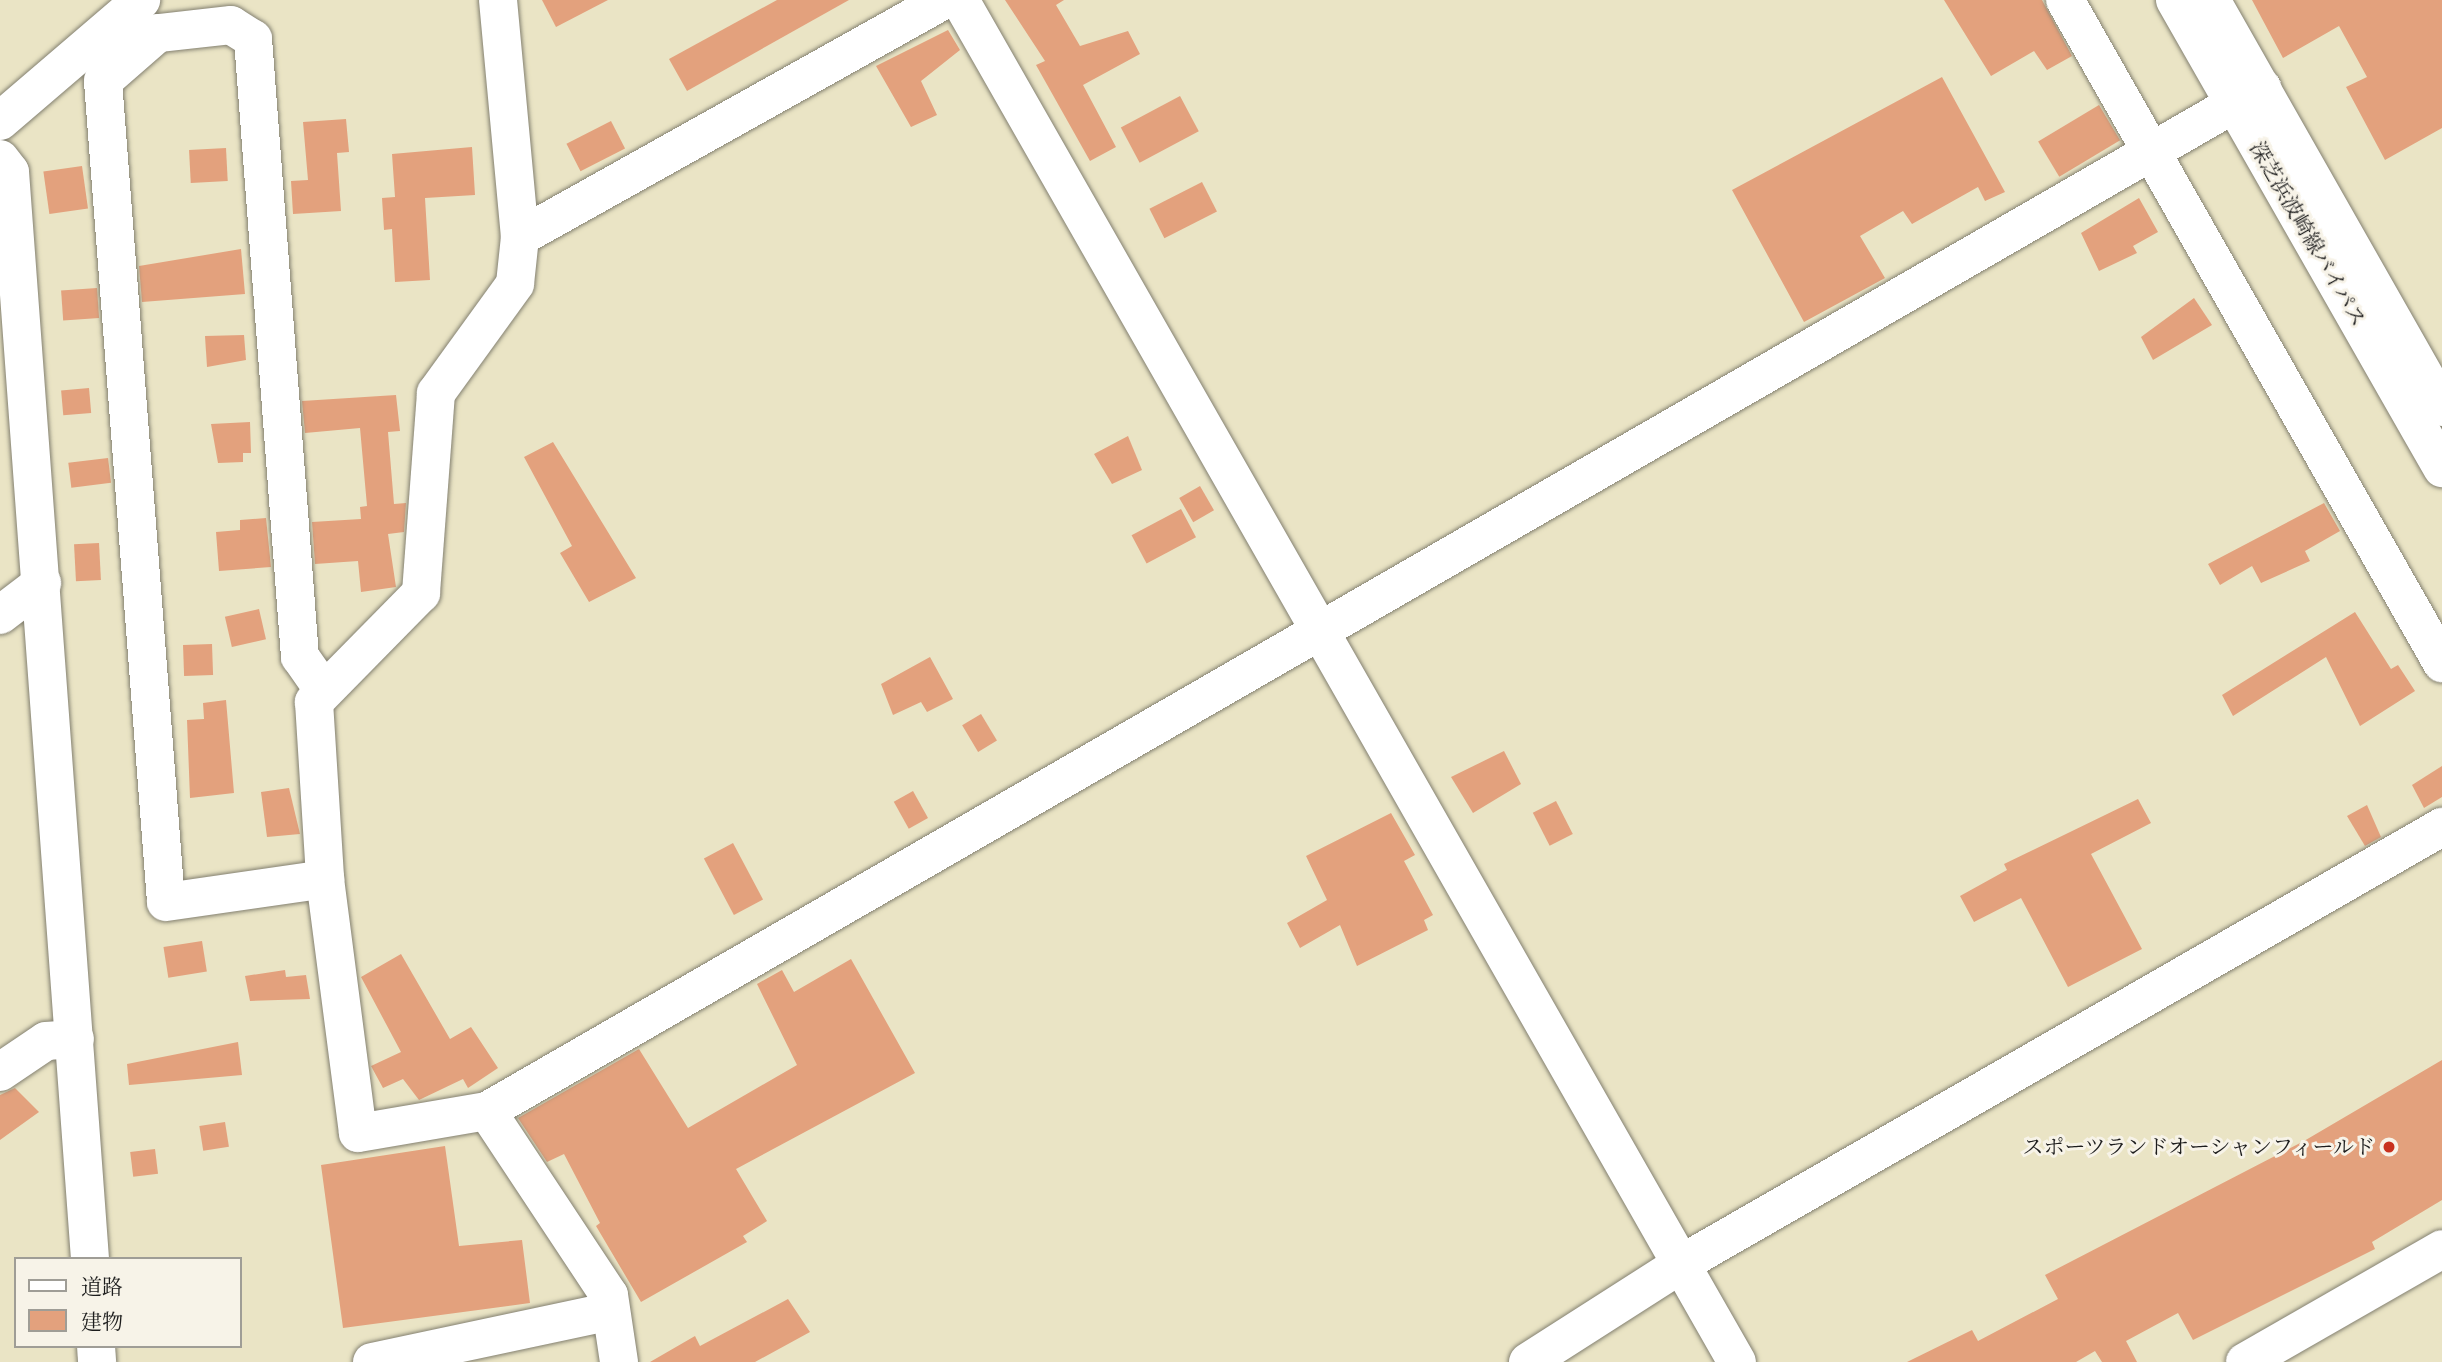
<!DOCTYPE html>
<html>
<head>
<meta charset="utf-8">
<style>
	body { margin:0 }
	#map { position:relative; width:2442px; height:1362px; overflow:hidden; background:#eae4c5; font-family:"Gentium Book Plus","Noto Serif JP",serif }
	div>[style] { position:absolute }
	.building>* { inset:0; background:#e3a17d; transform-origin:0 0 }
	.roads { filter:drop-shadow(0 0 2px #838070) drop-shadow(0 0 2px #838070) }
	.minor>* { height:38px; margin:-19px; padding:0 19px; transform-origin:19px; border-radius:19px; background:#fff }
	.major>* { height:38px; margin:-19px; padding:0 19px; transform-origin:19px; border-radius:19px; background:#fff }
	.dots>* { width:19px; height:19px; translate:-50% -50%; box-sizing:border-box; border:4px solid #f7f3e8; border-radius:50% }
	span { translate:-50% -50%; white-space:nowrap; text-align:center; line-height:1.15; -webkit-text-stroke:6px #f7f3e8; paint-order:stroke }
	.street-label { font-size:21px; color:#1c1c1c }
	.poi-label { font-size:21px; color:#1c1c1c }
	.right { translate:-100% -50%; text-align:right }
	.legend { position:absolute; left:14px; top:1257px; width:228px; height:91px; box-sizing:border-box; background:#f7f3e8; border:2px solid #9f9d96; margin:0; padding:9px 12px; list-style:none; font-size:21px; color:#1c1c1c }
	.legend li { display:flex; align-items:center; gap:14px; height:35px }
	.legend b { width:35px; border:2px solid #9f9d96 }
</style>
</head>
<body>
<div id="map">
	<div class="building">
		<i style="clip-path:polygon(542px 0,608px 0,556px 27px)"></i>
		<i style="clip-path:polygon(777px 0,849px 0,687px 91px,669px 59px)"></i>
		<i style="clip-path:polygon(1005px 0,1064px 0,1056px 5px,1080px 46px,1128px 31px,1140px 54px,1083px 85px,1116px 147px,1090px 161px,1036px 65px,1045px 61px)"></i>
		<i style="clip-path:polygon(1944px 0,2042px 0,2072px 56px,2047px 70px,2034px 51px,1991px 76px)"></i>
		<i style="clip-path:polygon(2252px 0,2442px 0,2442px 128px,2385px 160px,2346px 87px,2367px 77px,2339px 26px,2283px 58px)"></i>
		<i style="clip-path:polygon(948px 30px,960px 50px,921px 81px,937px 115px,911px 127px,876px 66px)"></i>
		<i style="clip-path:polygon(1942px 77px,2005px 192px,1985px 201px,1978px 187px,1912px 224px,1903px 211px,1860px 236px,1885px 278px,1804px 322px,1732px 190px)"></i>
		<i style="left:1180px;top:96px;width:40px;height:67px;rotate:62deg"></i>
		<i style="left:2099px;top:105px;width:41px;height:71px;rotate:59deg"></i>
		<i style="clip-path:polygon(346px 119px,349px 152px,337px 153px,341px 211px,293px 214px,291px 181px,308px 180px,303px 122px)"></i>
		<i style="left:611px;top:121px;width:31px;height:50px;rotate:63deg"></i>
		<i style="clip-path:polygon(472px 147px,475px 195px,425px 198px,430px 280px,395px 282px,392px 229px,384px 230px,382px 198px,395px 197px,392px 154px)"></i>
		<i style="left:226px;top:148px;width:33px;height:37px;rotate:87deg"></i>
		<i style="left:82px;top:166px;width:43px;height:39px;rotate:82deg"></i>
		<i style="left:1202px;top:182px;width:33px;height:59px;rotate:63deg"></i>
		<i style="clip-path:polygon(2139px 198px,2158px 232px,2133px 246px,2137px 253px,2099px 271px,2081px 233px)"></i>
		<i style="clip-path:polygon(241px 249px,245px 294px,142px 302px,139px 266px)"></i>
		<i style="left:97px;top:288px;width:30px;height:36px;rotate:86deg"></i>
		<i style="clip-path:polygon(2194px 298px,2212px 325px,2153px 360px,2141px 337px)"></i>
		<i style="clip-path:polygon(244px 335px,246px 360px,207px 367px,205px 336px)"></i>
		<i style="left:89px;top:388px;width:25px;height:28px;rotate:85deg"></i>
		<i style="clip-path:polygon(396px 395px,400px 431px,388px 432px,394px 504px,406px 503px,404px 532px,388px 534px,396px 587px,361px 592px,358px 561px,315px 564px,312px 522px,361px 519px,360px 507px,367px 506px,360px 428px,305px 433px,302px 401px)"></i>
		<i style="clip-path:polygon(250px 422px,251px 453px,243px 453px,243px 462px,218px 463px,211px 424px)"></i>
		<i style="clip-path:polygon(1128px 436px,1142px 470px,1112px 484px,1094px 454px)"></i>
		<i style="clip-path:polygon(553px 442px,636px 578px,589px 602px,560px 553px,572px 546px,524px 457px)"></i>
		<i style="left:108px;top:458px;width:25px;height:40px;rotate:83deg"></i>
		<i style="left:1200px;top:486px;width:28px;height:24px;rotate:60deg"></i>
		<i style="clip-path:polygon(2324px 503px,2340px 531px,2305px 551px,2310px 561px,2261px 583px,2252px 566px,2220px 585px,2208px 564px)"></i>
		<i style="left:1181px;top:509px;width:32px;height:56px;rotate:62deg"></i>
		<i style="clip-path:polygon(266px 518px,271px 567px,219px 571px,216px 532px,240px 530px,240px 520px)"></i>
		<i style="left:99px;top:543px;width:37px;height:25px;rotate:87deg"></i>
		<i style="left:259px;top:609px;width:31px;height:35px;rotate:77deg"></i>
		<i style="clip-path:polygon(2355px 612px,2391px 669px,2398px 665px,2415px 691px,2360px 726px,2326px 657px,2233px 716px,2222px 695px)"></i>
		<i style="left:212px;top:644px;width:31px;height:29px;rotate:88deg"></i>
		<i style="clip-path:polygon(930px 657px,953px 699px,927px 712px,921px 702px,893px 715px,881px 684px)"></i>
		<i style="clip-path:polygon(226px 700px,234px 793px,190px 798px,187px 720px,204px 719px,203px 703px)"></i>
		<i style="left:981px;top:714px;width:31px;height:22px;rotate:59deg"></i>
		<i style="clip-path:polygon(1504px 751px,1521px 784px,1473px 813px,1451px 777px)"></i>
		<i style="clip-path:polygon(2442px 766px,2442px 797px,2424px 808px,2412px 785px)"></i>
		<i style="clip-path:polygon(289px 788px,300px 834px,267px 837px,261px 792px)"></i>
		<i style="left:913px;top:791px;width:31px;height:22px;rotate:61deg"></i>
		<i style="clip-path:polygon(2138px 799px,2151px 823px,2091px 854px,2142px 949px,2068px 987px,2021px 898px,1974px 922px,1960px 896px,2007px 870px,2004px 864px)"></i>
		<i style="left:1556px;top:801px;width:37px;height:26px;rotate:63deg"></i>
		<i style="clip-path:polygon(2367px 805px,2381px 837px,2365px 846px,2347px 816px)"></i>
		<i style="clip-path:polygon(1391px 813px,1415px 855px,1404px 861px,1433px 915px,1424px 920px,1428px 930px,1357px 966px,1340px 925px,1300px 948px,1287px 923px,1327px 900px,1306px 856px)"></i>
		<i style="left:733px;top:843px;width:64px;height:33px;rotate:62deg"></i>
		<i style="left:202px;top:941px;width:31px;height:39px;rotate:81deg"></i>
		<i style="clip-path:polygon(401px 954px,450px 1039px,471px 1027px,498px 1068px,468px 1088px,463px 1079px,419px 1100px,403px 1079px,383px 1088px,371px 1066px,401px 1052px,361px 977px)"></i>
		<i style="clip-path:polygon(851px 959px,915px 1073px,736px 1169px,767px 1221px,743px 1236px,747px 1242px,641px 1302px,596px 1226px,600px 1223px,564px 1154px,547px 1162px,518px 1118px,639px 1049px,688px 1128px,797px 1065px,757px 984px,782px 970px,794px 992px)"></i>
		<i style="clip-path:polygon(285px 970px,286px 977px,306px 975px,310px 999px,250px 1001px,245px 976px)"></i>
		<i style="clip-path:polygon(238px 1042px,242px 1075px,129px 1085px,127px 1064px)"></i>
		<i style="clip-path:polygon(2442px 1060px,2442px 1200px,2372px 1242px,2375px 1249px,2193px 1340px,2178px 1313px,2126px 1341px,2137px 1362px,2102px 1362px,2095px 1351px,2076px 1362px,1907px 1362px,1972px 1330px,1978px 1341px,2058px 1299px,2045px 1275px,2304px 1141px)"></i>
		<i style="clip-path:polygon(15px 1088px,39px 1112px,0 1140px,0 1095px)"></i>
		<i style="left:225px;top:1122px;width:25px;height:26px;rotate:81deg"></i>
		<i style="clip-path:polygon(445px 1146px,459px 1246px,522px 1240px,530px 1303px,343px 1328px,321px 1165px)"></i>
		<i style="left:155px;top:1149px;width:25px;height:25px;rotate:83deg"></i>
		<i style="clip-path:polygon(788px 1299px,810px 1332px,755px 1362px,650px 1362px,695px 1336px,700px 1346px)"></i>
	</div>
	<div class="roads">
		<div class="minor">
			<i style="left:498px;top:0;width:238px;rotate:84.7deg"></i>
			<i style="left:520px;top:237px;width:47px;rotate:96.1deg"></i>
			<i style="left:515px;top:284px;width:135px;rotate:125.9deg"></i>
			<i style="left:436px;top:393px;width:201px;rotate:94.3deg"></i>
			<i style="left:421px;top:593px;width:153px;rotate:134.5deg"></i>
			<i style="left:314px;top:702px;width:177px;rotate:86.4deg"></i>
			<i style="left:325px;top:879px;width:256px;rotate:82.6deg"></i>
			<i style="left:358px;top:1133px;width:131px;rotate:-9.7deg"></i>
			<i style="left:487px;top:1111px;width:221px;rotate:56.5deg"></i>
			<i style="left:609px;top:1295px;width:68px;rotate:81.5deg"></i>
			<i style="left:960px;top:0;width:1568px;rotate:60.3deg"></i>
			<i style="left:2065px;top:0;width:763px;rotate:60.38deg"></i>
			<i style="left:0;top:121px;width:186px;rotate:-40.6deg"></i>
			<i style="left:0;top:159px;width:16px;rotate:52deg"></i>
			<i style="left:10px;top:172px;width:1090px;rotate:85.79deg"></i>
			<i style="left:520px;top:237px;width:486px;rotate:-29.2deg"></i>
			<i style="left:0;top:615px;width:53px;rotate:-37.3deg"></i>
			<i style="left:322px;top:688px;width:38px;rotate:-125deg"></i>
			<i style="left:300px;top:657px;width:620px;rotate:-94.35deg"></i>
			<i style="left:253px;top:39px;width:26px;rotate:-148deg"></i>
			<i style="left:231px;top:25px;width:73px;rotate:173.7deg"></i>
			<i style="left:158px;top:33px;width:73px;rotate:138.9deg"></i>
			<i style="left:103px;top:81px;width:823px;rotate:85.61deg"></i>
			<i style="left:166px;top:902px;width:161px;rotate:-8.2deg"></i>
			<i style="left:0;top:1072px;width:55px;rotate:-34deg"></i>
			<i style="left:46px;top:1041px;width:29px;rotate:-4deg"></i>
			<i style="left:487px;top:1111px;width:2049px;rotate:-29.96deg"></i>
			<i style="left:96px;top:1346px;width:16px;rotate:86deg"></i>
			<i style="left:372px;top:1362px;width:244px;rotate:-12deg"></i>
			<i style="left:1528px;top:1362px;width:182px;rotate:-32.6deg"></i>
			<i style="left:1681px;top:1264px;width:878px;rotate:-29.87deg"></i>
			<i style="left:2245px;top:1362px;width:227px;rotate:-29.8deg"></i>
		</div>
		<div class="major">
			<i style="left:2175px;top:0;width:539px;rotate:60.29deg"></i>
			<i style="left:2211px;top:0;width:468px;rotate:60.4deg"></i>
		</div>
	</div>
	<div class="dots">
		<i style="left:2389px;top:1147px;background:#c8321e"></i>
	</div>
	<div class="street-label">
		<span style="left:2308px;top:234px;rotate:60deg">深芝浜波崎線バイパス</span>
	</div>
	<div class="poi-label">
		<span class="right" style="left:2375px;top:1147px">スポーツランドオーシャンフィールド</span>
	</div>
	<ul class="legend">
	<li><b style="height:9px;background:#fff"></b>道路</li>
	<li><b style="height:19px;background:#e3a17d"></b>建物</li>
	</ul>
</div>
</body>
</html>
